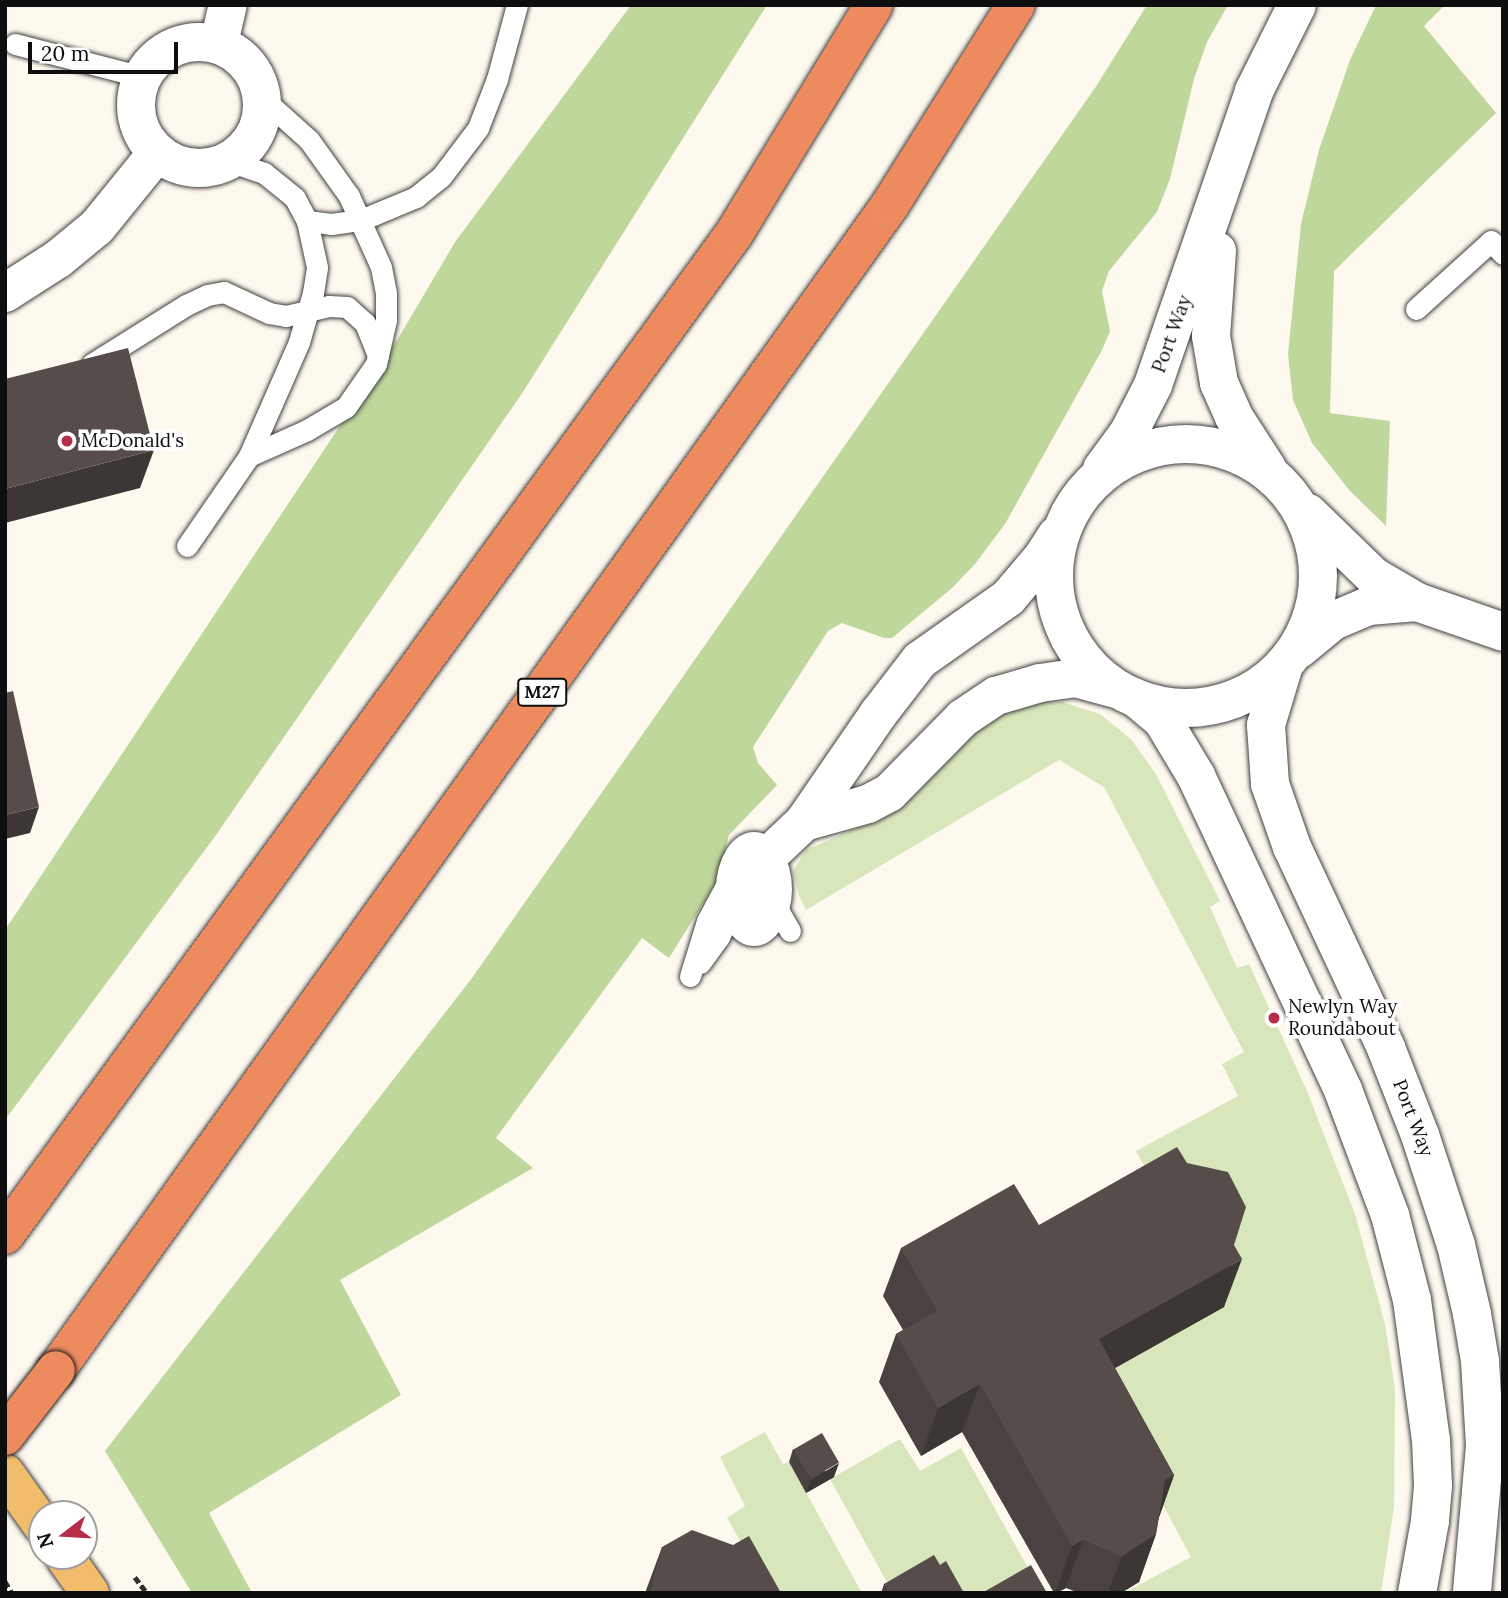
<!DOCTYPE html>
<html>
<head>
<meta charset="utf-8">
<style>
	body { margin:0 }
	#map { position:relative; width:1508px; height:1598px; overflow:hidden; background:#fef9ef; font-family:Lora,serif }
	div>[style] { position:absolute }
	.green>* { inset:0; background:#d8e7bb }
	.forest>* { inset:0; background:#bfd79b }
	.path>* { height:4.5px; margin-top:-2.25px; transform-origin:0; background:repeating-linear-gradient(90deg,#303030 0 7px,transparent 0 10.5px) }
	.roads { filter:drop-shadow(0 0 2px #414141) drop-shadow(0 0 2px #414141) }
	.lane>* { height:21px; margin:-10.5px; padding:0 10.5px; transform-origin:10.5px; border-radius:10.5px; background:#fff }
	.street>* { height:38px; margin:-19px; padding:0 19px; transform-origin:19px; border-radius:19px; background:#fff }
	.street>.ring { margin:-19px; padding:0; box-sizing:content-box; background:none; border:38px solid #fff; border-radius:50% }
	.primary>* { height:38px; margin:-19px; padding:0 19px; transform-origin:19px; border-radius:19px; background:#f1bd6c }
	.highway>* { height:38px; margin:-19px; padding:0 19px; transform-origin:19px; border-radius:19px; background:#ed8b5f }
	.bridges { filter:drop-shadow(0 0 2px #1f1f1f) drop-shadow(0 0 2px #1f1f1f) }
	.highway-bridge>* { height:38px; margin:-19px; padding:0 19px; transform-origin:19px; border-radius:19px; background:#ed8b5f }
	.wall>* { inset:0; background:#4a4240 }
	.shaded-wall>* { inset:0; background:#3c3634 }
	.building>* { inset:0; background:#564d4b; transform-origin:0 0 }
	.dots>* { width:19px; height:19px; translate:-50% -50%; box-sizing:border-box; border:4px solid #fff; border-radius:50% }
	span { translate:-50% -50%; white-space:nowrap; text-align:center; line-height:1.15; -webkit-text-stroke:7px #fff; paint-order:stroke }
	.shield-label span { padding:2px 5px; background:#fff; border:2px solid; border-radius:5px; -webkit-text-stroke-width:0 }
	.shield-label { font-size:18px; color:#0e0e0e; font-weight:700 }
	.street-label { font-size:19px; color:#0e0e0e }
	.poi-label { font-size:19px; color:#0e0e0e }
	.left { translate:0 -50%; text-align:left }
	.frame { position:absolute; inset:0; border:7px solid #0e0e0e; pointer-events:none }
	.north { position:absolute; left:28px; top:1500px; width:70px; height:70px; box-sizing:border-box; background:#fff; border:2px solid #9f9f9f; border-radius:50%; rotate:253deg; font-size:19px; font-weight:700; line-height:28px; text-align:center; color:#0e0e0e }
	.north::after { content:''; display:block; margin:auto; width:24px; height:32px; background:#b72d48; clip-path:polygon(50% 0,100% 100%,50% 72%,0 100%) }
	.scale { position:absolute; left:28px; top:42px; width:150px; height:32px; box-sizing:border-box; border:4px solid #0e0e0e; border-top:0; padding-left:9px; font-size:21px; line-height:24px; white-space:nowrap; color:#0e0e0e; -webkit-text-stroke:5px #fff; paint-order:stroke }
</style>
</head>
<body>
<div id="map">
	<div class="green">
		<i style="clip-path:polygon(1062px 702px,1100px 714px,1131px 739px,1156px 774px,1220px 901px,1210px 907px,1237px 968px,1249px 964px,1307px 1091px,1355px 1214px,1385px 1324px,1395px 1389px,1394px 1507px,1381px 1593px,1124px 1593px,1191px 1557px,1099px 1386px,1160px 1194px,1136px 1151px,1238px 1096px,1222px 1064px,1244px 1052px,1104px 787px,1059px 760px,806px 910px,799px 896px,793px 871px,806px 850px,884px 816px,964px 739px,998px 712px,1033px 703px)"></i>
		<i style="clip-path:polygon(765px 1432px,783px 1464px,789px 1462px,862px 1593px,746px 1593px,758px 1572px,727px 1518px,745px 1506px,720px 1457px)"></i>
		<i style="clip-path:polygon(900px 1439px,920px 1471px,961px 1448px,1042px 1593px,949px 1593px,888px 1584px,830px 1479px)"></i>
	</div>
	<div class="forest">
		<i style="clip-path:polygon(631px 5px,767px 5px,521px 395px,216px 835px,5px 1120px,5px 930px,399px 337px,455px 242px)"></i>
		<i style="clip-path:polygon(1147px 5px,1228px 5px,1207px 42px,1194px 79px,1170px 179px,1157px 212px,1109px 271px,1102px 291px,1110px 331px,1102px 350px,1005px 524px,975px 564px,952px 588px,892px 638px,884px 638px,842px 623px,828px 631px,753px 747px,758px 763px,777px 785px,729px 835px,717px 881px,669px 958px,642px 938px,496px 1138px,533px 1168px,340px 1280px,401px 1395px,209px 1513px,252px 1593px,192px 1593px,105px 1451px,472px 978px,1095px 88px)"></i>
		<i style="clip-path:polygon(1376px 5px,1445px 5px,1424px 26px,1496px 113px,1334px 271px,1330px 413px,1390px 421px,1386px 526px,1350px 491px,1312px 443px,1293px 400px,1288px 354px,1301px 224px,1319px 150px,1350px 60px)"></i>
	</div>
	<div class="path">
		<i style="left:135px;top:1577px;width:20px;rotate:53deg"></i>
		<i style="left:5px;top:1581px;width:14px;rotate:60deg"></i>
	</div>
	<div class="roads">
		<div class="lane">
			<i style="left:15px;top:44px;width:132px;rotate:14.5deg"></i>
			<i style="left:307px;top:221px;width:24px;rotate:7deg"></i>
			<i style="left:331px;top:224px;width:30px;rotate:-8deg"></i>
			<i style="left:361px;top:220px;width:60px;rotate:-22.7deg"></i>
			<i style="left:416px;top:197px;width:32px;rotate:-39deg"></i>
			<i style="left:441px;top:177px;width:61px;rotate:-52.9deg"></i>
			<i style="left:478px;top:128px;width:53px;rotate:-68.8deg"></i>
			<i style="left:497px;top:79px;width:77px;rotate:-74.9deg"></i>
			<i style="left:1416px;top:309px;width:101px;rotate:-42.2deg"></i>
			<i style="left:1491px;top:241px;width:18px;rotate:47deg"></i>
			<i style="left:92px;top:364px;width:111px;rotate:-32.1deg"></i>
			<i style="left:186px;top:305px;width:23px;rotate:-25deg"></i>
			<i style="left:207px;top:295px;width:17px;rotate:-10deg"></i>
			<i style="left:224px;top:292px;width:50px;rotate:25deg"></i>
			<i style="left:269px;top:313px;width:17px;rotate:10deg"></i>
			<i style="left:286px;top:316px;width:44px;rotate:-13.1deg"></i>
			<i style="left:329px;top:306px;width:18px;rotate:3deg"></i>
			<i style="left:347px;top:307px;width:24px;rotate:42deg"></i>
			<i style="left:365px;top:323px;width:35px;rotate:68deg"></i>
			<i style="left:249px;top:456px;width:64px;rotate:-24.1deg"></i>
			<i style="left:307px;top:430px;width:45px;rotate:-30.5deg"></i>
			<i style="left:346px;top:407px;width:52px;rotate:-55.1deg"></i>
			<i style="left:376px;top:364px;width:45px;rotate:-77.2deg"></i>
			<i style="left:386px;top:320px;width:27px;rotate:-90deg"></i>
			<i style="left:386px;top:293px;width:26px;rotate:-101deg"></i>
			<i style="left:381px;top:267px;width:78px;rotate:-114.3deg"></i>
			<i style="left:349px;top:196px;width:69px;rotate:-125.5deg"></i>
			<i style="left:309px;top:140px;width:64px;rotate:-138.1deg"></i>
			<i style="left:187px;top:546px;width:109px;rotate:-55.4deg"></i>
			<i style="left:249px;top:456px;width:124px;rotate:-66.3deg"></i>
			<i style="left:299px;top:342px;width:51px;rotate:-74.1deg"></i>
			<i style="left:313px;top:293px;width:26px;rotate:-81deg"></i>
			<i style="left:317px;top:267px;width:47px;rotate:-102.3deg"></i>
			<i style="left:307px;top:221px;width:26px;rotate:-118deg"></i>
			<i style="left:295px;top:198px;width:40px;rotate:-141deg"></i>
			<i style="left:264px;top:173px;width:37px;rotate:-161deg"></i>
			<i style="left:763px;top:884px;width:54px;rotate:60.1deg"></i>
			<i style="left:700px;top:963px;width:32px;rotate:-54deg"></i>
			<i style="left:719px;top:937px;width:46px;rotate:-66.8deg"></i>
			<i style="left:737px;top:895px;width:15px;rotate:-32deg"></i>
			<i style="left:690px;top:976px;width:58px;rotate:-72.8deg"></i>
			<i style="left:707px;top:921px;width:61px;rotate:-61.8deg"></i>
		</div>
		<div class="street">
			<i class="ring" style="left:136px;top:42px;width:88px;height:88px"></i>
			<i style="left:219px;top:43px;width:39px;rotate:-77deg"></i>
			<i style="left:1217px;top:251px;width:85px;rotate:94deg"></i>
			<i style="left:1211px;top:336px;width:48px;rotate:80.3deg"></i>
			<i style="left:1219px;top:383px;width:37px;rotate:66deg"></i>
			<i style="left:1234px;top:417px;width:61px;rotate:57.1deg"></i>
			<i style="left:5px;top:293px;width:63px;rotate:-32.7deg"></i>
			<i style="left:58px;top:259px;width:50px;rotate:-39.4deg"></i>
			<i style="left:97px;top:227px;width:95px;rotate:-51deg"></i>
			<i class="ring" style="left:1054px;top:444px;width:226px;height:226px"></i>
			<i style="left:1102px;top:469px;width:46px;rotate:-53.9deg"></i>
			<i style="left:1129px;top:432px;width:53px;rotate:-62.9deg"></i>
			<i style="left:1153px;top:385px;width:311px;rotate:-71deg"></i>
			<i style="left:1254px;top:91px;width:96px;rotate:-63.4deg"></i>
			<i style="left:1308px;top:513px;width:91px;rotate:44.1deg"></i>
			<i style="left:1373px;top:576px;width:51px;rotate:30.6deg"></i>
			<i style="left:1417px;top:602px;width:91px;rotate:19.2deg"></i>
			<i style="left:1299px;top:649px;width:44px;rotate:-39.5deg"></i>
			<i style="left:1333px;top:621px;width:38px;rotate:-23deg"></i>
			<i style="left:1368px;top:606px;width:49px;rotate:-4.7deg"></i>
			<i style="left:1284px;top:665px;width:63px;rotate:106.7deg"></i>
			<i style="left:1266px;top:725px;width:59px;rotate:86.1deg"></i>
			<i style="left:1270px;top:784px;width:67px;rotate:70.8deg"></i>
			<i style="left:1292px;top:847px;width:222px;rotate:64.9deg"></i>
			<i style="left:1386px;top:1048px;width:93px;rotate:68.7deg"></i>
			<i style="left:1420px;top:1135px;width:116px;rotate:71.9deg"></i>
			<i style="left:1456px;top:1245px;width:71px;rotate:76.9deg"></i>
			<i style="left:1472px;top:1314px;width:48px;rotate:80.3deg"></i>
			<i style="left:1480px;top:1361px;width:85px;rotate:86.6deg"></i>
			<i style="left:1485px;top:1446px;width:148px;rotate:95.1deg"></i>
			<i style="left:1136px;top:698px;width:35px;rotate:40deg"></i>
			<i style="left:1163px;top:721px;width:64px;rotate:59deg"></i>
			<i style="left:1196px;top:776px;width:347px;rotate:64.9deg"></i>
			<i style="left:1343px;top:1090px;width:134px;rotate:69.4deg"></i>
			<i style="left:1390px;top:1215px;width:88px;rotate:75.5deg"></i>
			<i style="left:1412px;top:1300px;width:141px;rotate:82.3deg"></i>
			<i style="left:1431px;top:1440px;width:46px;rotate:87.5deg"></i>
			<i style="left:1433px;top:1486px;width:35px;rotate:95deg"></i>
			<i style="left:1430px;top:1521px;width:73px;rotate:100.2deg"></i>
			<i style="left:804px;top:822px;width:66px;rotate:-15.7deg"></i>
			<i style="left:868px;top:804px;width:24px;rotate:-28deg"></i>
			<i style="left:889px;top:793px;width:105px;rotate:-45.4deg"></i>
			<i style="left:963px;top:718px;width:40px;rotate:-34deg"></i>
			<i style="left:996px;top:696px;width:46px;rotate:-16.5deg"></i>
			<i style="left:1040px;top:683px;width:35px;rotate:-8deg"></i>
			<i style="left:1075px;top:678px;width:42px;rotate:15deg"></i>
			<i class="ring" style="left:735px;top:851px;width:-2px;height:-2px"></i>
			<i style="left:767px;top:857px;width:51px;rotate:-43.4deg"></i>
			<i style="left:804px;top:822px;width:132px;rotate:-55.5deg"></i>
			<i style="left:879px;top:713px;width:67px;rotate:-52.3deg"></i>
			<i style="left:920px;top:660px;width:108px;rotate:-35.2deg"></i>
			<i style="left:1008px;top:598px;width:52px;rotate:-49.6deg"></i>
			<i style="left:1042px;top:558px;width:27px;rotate:-57deg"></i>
		</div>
		<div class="primary">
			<i style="left:5px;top:1473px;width:64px;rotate:54.6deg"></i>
			<i style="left:64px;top:1556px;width:45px;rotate:54.9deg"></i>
		</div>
		<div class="highway">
			<i style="left:5px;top:1235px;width:1238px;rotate:-53.94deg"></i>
			<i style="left:734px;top:234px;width:268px;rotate:-58.6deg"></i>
			<i style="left:56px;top:1370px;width:1433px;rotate:-54.4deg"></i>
			<i style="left:890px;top:205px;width:236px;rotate:-57.8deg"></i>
		</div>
	</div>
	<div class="bridges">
		<div class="highway-bridge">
			<i style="left:5px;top:1436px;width:83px;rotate:-52.3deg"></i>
		</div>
	</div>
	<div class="wall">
		<i style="clip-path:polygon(1039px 1225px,1234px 1245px,1224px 1307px,1115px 1368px,1174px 1475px,1159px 1517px,1156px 1534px,1139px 1582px,1121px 1593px,1079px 1593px,1066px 1588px,1057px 1593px,1054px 1593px,962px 1432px,921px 1456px,879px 1382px,896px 1334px,903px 1330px,883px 1296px,901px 1248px)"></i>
		<i style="clip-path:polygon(793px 1449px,834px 1477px,806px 1493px,789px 1462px)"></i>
		<i style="clip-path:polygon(662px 1547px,781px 1593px,645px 1593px)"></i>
		<i style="clip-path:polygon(940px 1565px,964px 1593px,881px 1593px,884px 1584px)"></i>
	</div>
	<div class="shaded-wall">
		<i style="clip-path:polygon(154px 450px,140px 488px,5px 523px,5px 489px)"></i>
		<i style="clip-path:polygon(39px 807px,30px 833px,5px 839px,5px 815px)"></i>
		<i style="clip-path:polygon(1242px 1259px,1224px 1307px,1081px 1387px,1099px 1339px)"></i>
		<i style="clip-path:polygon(980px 1384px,962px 1432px,921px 1456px,938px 1408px)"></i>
		<i style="clip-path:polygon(839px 1463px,834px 1477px,806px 1493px,811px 1480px)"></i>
		<i style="clip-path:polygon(1174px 1475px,1157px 1523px,1165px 1480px)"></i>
		<i style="clip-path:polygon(1156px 1534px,1139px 1582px,1121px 1593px,1108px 1593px,1122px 1556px)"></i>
		<i style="clip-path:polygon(1083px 1540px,1066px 1588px,1055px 1593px,1072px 1546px)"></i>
	</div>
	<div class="building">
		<i style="clip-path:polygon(128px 348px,154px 450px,5px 489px,5px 379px)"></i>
		<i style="clip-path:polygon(13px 691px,39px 807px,5px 815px,5px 693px)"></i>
		<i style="clip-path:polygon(1177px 1147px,1187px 1163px,1228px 1172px,1246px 1207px,1234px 1245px,1242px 1259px,1099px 1339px,1174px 1475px,1165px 1480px,1156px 1534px,1122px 1556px,1083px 1540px,1072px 1546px,980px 1384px,938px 1408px,896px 1334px,937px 1311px,901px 1248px,1014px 1184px,1039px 1225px)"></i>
		<i style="left:822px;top:1433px;width:34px;height:33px;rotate:60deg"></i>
		<i style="clip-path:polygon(692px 1530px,733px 1545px,749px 1536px,781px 1593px,650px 1593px,662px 1547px)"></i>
		<i style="clip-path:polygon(934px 1555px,940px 1565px,946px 1561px,964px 1593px,889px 1593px,884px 1584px)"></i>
		<i style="clip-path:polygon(1031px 1565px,1047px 1593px,982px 1593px)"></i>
	</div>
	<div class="dots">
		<i style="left:67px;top:441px;background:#b72d48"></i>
		<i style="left:1274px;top:1018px;background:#b72d48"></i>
	</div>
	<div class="shield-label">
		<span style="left:542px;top:692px">M27</span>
	</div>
	<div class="street-label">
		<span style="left:1172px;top:334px;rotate:-70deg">Port Way</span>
		<span style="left:1413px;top:1118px;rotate:69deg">Port Way</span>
	</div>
	<div class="poi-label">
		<span class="left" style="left:81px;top:441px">McDonald's</span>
		<span class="left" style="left:1288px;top:1018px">Newlyn Way<br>Roundabout</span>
	</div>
	<div class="frame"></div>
	<div class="north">N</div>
	<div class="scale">20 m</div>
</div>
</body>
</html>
